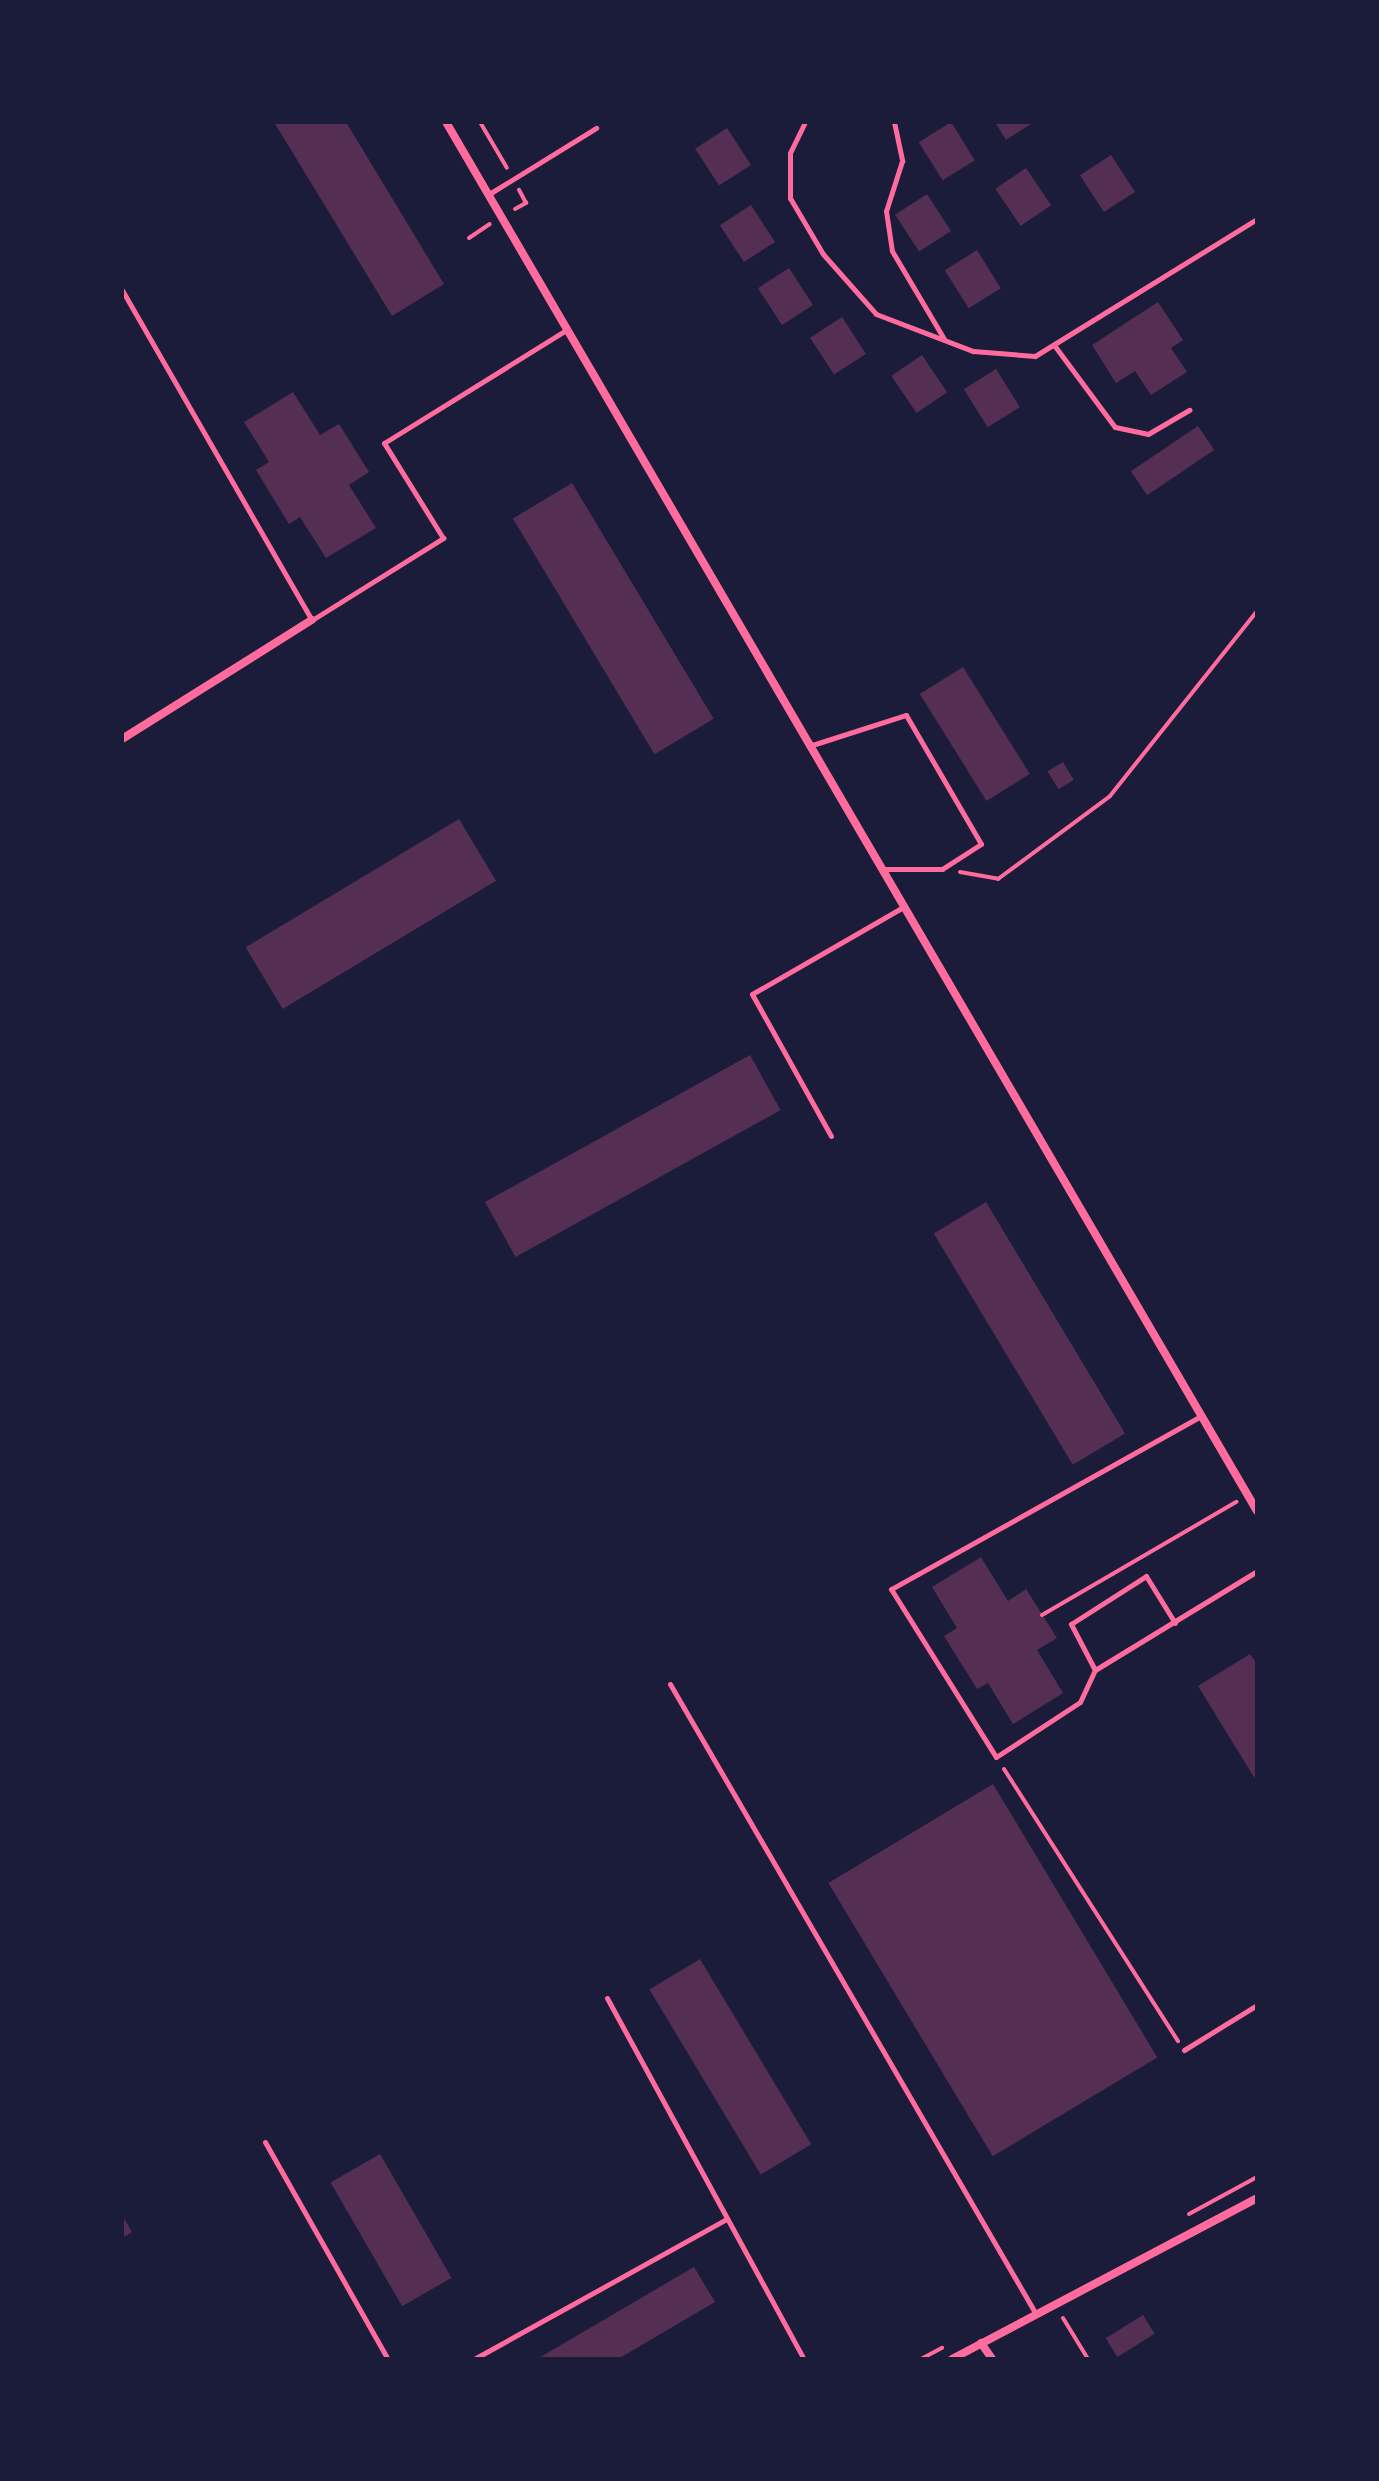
<!DOCTYPE html>
<html>
<head>
<meta charset="utf-8">
<style>
	body { margin:0 }
	#map { position:relative; width:1379px; height:2481px; overflow:hidden; background:#1b1b3a; font-family:"Source Sans 3",sans-serif }
	div>[style] { position:absolute }
	.building>* { inset:0; background:#542f53; transform-origin:0 0 }
	.path>* { height:4px; margin:-2px; padding:0 2px; transform-origin:2px; border-radius:2px; background:#ff6b9d }
	.service>* { height:5px; margin:-2.5px; padding:0 2.5px; transform-origin:2.5px; border-radius:2.5px; background:#ff6b9d }
	.minor>* { height:8px; margin:-4px; padding:0 4px; transform-origin:4px; border-radius:4px; background:#ff6b9d }
	span { translate:-50% -50%; white-space:nowrap; text-align:center; line-height:1.15; -webkit-text-stroke:7px #1b1b3a; paint-order:stroke }
	.frame { position:absolute; inset:0; border:124px solid #1b1b3a; pointer-events:none }
</style>
</head>
<body>
<div id="map">
	<div class="building">
		<i style="clip-path:polygon(274px 122px,346px 122px,444px 284px,392px 316px)"></i>
		<i style="left:951px;top:122px;width:45px;height:38px;rotate:58deg"></i>
		<i style="clip-path:polygon(995px 122px,1034px 122px,1006px 140px)"></i>
		<i style="left:727px;top:128px;width:44px;height:38px;rotate:57deg"></i>
		<i style="left:1111px;top:155px;width:44px;height:37px;rotate:57deg"></i>
		<i style="left:1026px;top:168px;width:45px;height:37px;rotate:56deg"></i>
		<i style="left:927px;top:194px;width:44px;height:38px;rotate:57deg"></i>
		<i style="left:751px;top:205px;width:44px;height:37px;rotate:57deg"></i>
		<i style="left:977px;top:250px;width:45px;height:38px;rotate:58deg"></i>
		<i style="left:789px;top:268px;width:44px;height:37px;rotate:57deg"></i>
		<i style="clip-path:polygon(1158px 302px,1183px 340px,1171px 348px,1187px 372px,1151px 395px,1135px 371px,1116px 383px,1092px 345px)"></i>
		<i style="left:842px;top:317px;width:44px;height:38px;rotate:57deg"></i>
		<i style="left:922px;top:355px;width:45px;height:37px;rotate:56deg"></i>
		<i style="left:996px;top:369px;width:45px;height:38px;rotate:58deg"></i>
		<i style="clip-path:polygon(293px 392px,320px 435px,339px 424px,369px 472px,349px 485px,376px 528px,326px 558px,300px 517px,289px 524px,256px 470px,269px 462px,244px 422px)"></i>
		<i style="left:1198px;top:426px;width:29px;height:81px;rotate:56deg"></i>
		<i style="left:572px;top:483px;width:275px;height:69px;rotate:59deg"></i>
		<i style="left:963px;top:667px;width:126px;height:51px;rotate:58deg"></i>
		<i style="left:1063px;top:762px;width:21px;height:18px;rotate:59deg"></i>
		<i style="left:459px;top:819px;width:72px;height:249px;rotate:59deg"></i>
		<i style="left:750px;top:1055px;width:63px;height:303px;rotate:61deg"></i>
		<i style="left:986px;top:1202px;width:270px;height:61px;rotate:59deg"></i>
		<i style="clip-path:polygon(981px 1557px,1008px 1601px,1026px 1589px,1057px 1638px,1037px 1650px,1063px 1693px,1013px 1724px,988px 1683px,977px 1689px,944px 1636px,957px 1628px,932px 1587px)"></i>
		<i style="clip-path:polygon(1250px 1654px,1257px 1664px,1257px 1782px,1198px 1686px)"></i>
		<i style="left:993px;top:1784px;width:319px;height:192px;rotate:59deg"></i>
		<i style="left:700px;top:1959px;width:216px;height:59px;rotate:59deg"></i>
		<i style="left:380px;top:2154px;width:143px;height:57px;rotate:60deg"></i>
		<i style="clip-path:polygon(122px 2215px,132px 2232px,122px 2238px)"></i>
		<i style="clip-path:polygon(694px 2267px,715px 2302px,618px 2359px,537px 2359px)"></i>
		<i style="left:1143px;top:2315px;width:22px;height:44px;rotate:58deg"></i>
	</div>
	<div class="path">
		<i style="left:480px;top:122px;width:53px;rotate:59.6deg"></i>
		<i style="left:515px;top:209px;width:13px;rotate:-29deg"></i>
		<i style="left:526px;top:203px;width:15px;rotate:-118deg"></i>
		<i style="left:469px;top:238px;width:25px;rotate:-34deg"></i>
		<i style="left:960px;top:872px;width:39px;rotate:10deg"></i>
		<i style="left:998px;top:879px;width:139px;rotate:-36.5deg"></i>
		<i style="left:1110px;top:796px;width:236px;rotate:-51.5deg"></i>
		<i style="left:1042px;top:1615px;width:225px;rotate:-30.2deg"></i>
		<i style="left:1004px;top:1769px;width:323px;rotate:57.4deg"></i>
		<i style="left:1189px;top:2214px;width:77px;rotate:-28.6deg"></i>
		<i style="left:1063px;top:2318px;width:48px;rotate:58.6deg"></i>
		<i style="left:921px;top:2359px;width:24px;rotate:-28deg"></i>
	</div>
	<div class="service">
		<i style="left:805px;top:122px;width:34px;rotate:116deg"></i>
		<i style="left:790px;top:153px;width:45px;rotate:90deg"></i>
		<i style="left:790px;top:198px;width:65px;rotate:59.5deg"></i>
		<i style="left:823px;top:254px;width:80px;rotate:48.5deg"></i>
		<i style="left:876px;top:314px;width:104px;rotate:20.9deg"></i>
		<i style="left:973px;top:351px;width:62px;rotate:4.6deg"></i>
		<i style="left:1035px;top:356px;width:261px;rotate:-31.7deg"></i>
		<i style="left:894px;top:122px;width:40px;rotate:78deg"></i>
		<i style="left:902px;top:161px;width:52px;rotate:107.7deg"></i>
		<i style="left:886px;top:211px;width:40px;rotate:81.5deg"></i>
		<i style="left:892px;top:251px;width:102px;rotate:59.4deg"></i>
		<i style="left:489px;top:194px;width:126px;rotate:-31.7deg"></i>
		<i style="left:122px;top:290px;width:381px;rotate:60.1deg"></i>
		<i style="left:312px;top:620px;width:155px;rotate:-32deg"></i>
		<i style="left:443px;top:538px;width:112px;rotate:-121.8deg"></i>
		<i style="left:384px;top:443px;width:216px;rotate:-31.8deg"></i>
		<i style="left:1054px;top:345px;width:102px;rotate:53.4deg"></i>
		<i style="left:1115px;top:427px;width:34px;rotate:12deg"></i>
		<i style="left:1148px;top:434px;width:48px;rotate:-30.3deg"></i>
		<i style="left:809px;top:746px;width:102px;rotate:-17.7deg"></i>
		<i style="left:906px;top:715px;width:149px;rotate:59.8deg"></i>
		<i style="left:981px;top:844px;width:46px;rotate:147.3deg"></i>
		<i style="left:942px;top:869px;width:60px;rotate:180deg"></i>
		<i style="left:831px;top:1136px;width:162px;rotate:-119.1deg"></i>
		<i style="left:752px;top:994px;width:174px;rotate:-29.9deg"></i>
		<i style="left:1201px;top:1416px;width:355px;rotate:150.8deg"></i>
		<i style="left:891px;top:1589px;width:198px;rotate:58deg"></i>
		<i style="left:996px;top:1757px;width:100px;rotate:-33.2deg"></i>
		<i style="left:1080px;top:1702px;width:35px;rotate:-65deg"></i>
		<i style="left:1095px;top:1670px;width:190px;rotate:-31.4deg"></i>
		<i style="left:1095px;top:1670px;width:52px;rotate:-117.6deg"></i>
		<i style="left:1071px;top:1624px;width:89px;rotate:-32.6deg"></i>
		<i style="left:1146px;top:1576px;width:55px;rotate:58.3deg"></i>
		<i style="left:670px;top:1684px;width:729px;rotate:59.85deg"></i>
		<i style="left:607px;top:1998px;width:411px;rotate:61.4deg"></i>
		<i style="left:1184px;top:2050px;width:86px;rotate:-31.7deg"></i>
		<i style="left:265px;top:2142px;width:249px;rotate:60.5deg"></i>
		<i style="left:474px;top:2359px;width:289px;rotate:-29deg"></i>
	</div>
	<div class="minor">
		<i style="left:446px;top:122px;width:1608px;rotate:59.72deg"></i>
		<i style="left:122px;top:739px;width:224px;rotate:-32.1deg"></i>
		<i style="left:981px;top:2343px;width:19px;rotate:55deg"></i>
		<i style="left:952px;top:2359px;width:345px;rotate:-27.8deg"></i>
	</div>
	<div class="frame"></div>
</div>
</body>
</html>
